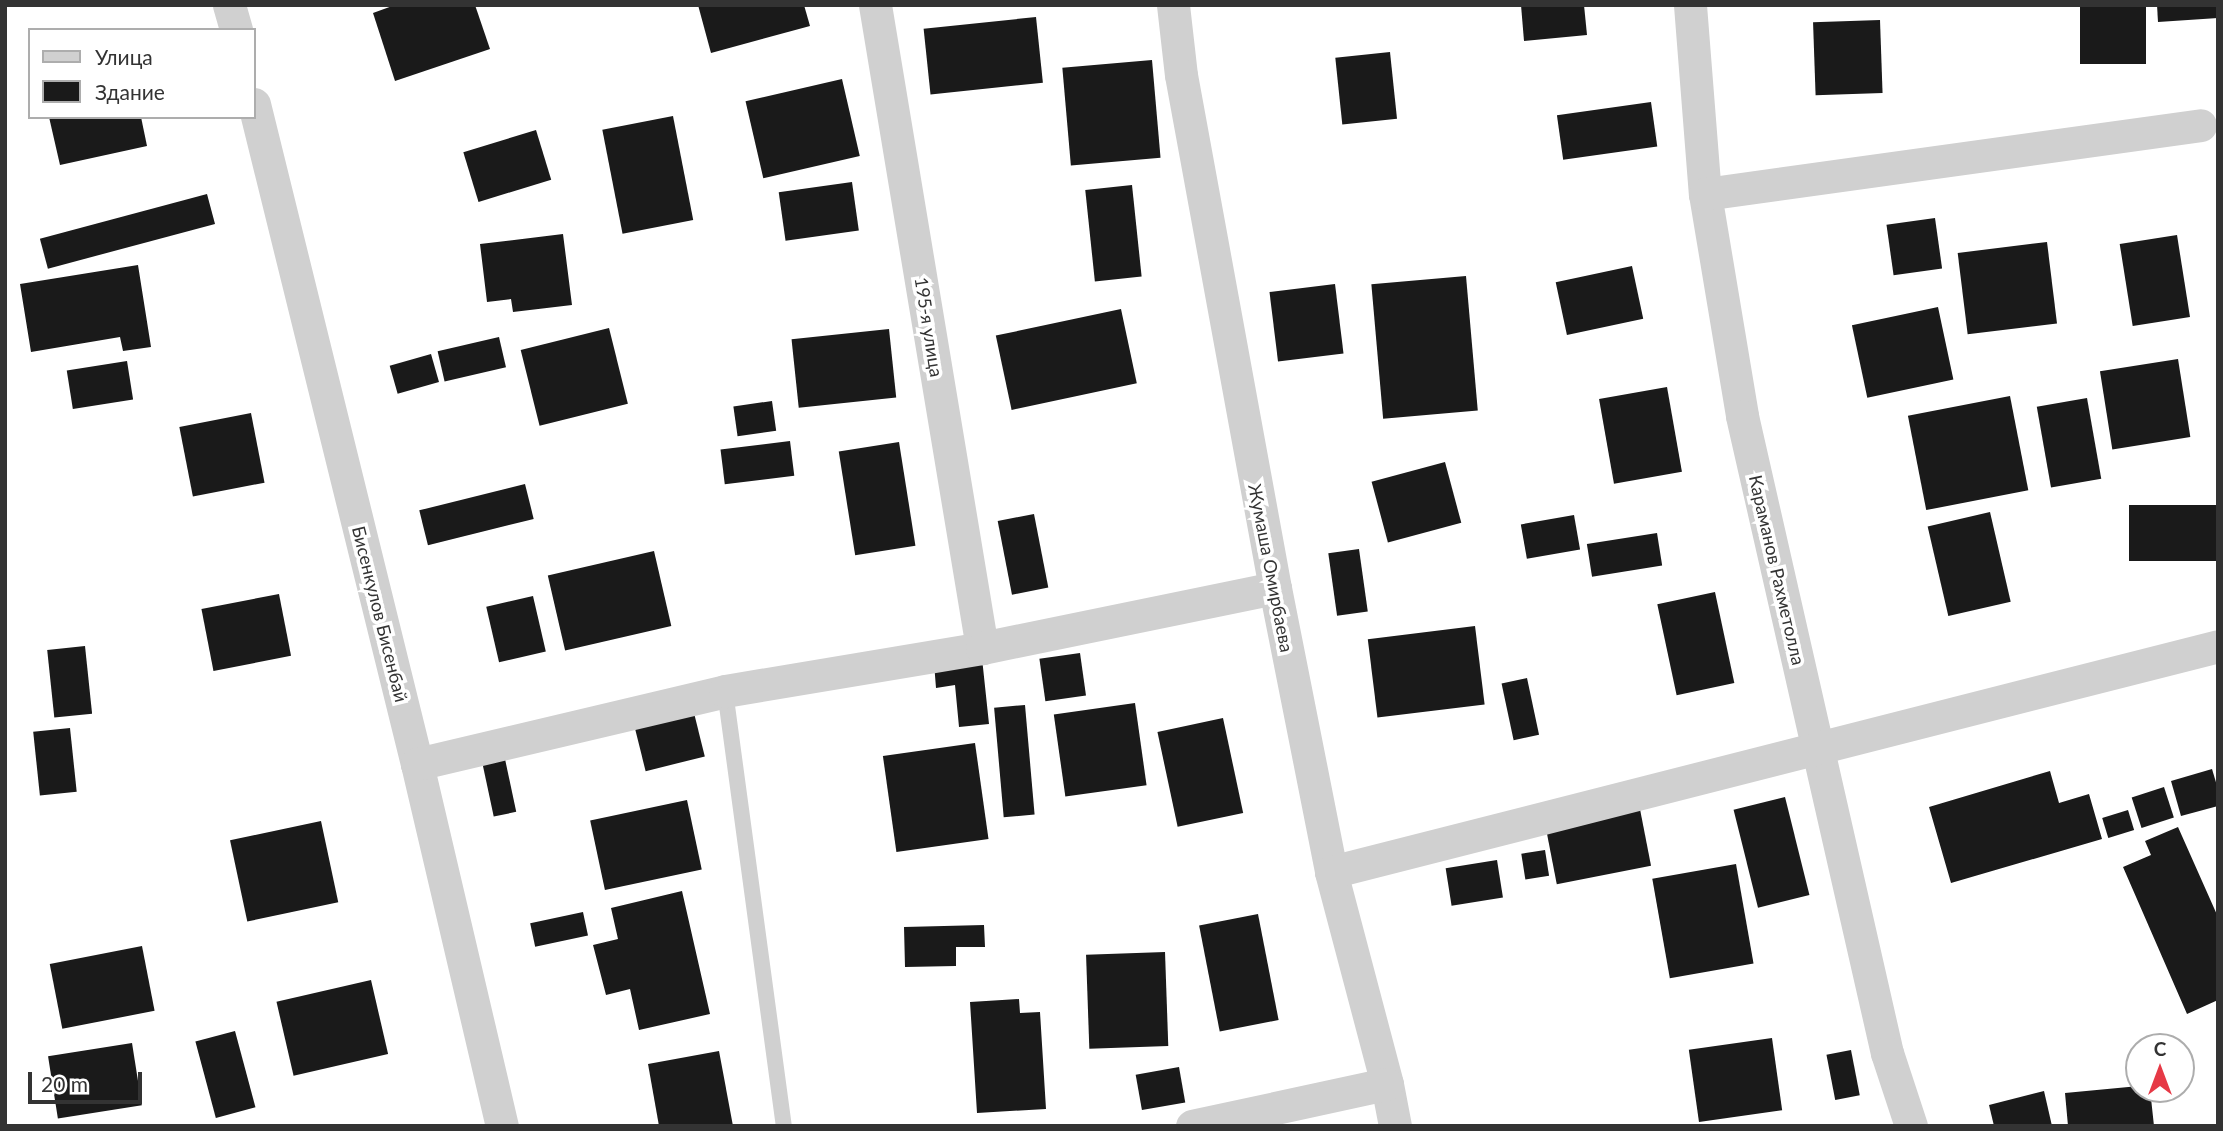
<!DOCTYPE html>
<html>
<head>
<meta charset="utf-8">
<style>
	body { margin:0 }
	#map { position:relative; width:2223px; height:1131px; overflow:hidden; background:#fff; font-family:Lato,sans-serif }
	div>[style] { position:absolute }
	.building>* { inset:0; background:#1a1a1a; transform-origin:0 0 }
	.service>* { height:16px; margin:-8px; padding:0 8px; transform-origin:8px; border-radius:8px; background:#d0d0d0 }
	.minor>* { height:33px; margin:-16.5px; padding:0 16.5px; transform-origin:16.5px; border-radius:16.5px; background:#d0d0d0 }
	span { translate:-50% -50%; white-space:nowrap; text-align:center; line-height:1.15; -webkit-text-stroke:7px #fff; paint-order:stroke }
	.street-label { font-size:18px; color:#333 }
	.frame { position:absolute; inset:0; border:7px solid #333; pointer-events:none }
	.legend { position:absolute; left:28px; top:28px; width:228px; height:91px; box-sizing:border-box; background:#fff; border:2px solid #adadad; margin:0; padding:9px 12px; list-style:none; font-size:21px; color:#333 }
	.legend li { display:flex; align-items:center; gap:14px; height:35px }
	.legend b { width:35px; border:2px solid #adadad }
	.north { position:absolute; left:2125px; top:1033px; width:70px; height:70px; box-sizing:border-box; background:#fff; border:2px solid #adadad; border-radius:50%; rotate:0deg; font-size:19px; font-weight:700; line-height:28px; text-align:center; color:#333 }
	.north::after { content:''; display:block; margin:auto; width:24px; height:32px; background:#e63946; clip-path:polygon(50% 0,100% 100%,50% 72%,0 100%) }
	.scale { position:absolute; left:28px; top:1072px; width:114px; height:32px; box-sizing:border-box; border:4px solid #333; border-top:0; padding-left:9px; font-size:21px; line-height:24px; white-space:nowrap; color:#333; -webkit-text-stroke:5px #fff; paint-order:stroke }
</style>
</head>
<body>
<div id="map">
	<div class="building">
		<i style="clip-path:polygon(395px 5px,475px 5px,490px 49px,395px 81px,373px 13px)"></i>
		<i style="clip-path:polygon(698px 5px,804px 5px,810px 26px,711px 53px)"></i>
		<i style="clip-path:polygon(1521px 5px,1584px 5px,1587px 35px,1524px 41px)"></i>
		<i style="left:2080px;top:5px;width:66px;height:59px"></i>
		<i style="clip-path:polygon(2157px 5px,2218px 5px,2218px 18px,2158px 22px)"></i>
		<i style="left:1036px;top:17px;width:66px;height:113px;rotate:84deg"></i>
		<i style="left:1880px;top:20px;width:73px;height:67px;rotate:88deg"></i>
		<i style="left:1390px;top:52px;width:67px;height:55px;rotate:84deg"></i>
		<i style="left:1152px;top:60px;width:98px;height:90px;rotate:85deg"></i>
		<i style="left:842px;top:79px;width:79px;height:99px;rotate:77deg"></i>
		<i style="left:1651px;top:102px;width:45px;height:95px;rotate:82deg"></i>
		<i style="left:673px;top:116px;width:106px;height:72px;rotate:79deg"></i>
		<i style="clip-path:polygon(49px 117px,141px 117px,147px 146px,60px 165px)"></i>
		<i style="left:536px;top:130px;width:52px;height:76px;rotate:73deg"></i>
		<i style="left:852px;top:182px;width:49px;height:74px;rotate:82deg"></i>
		<i style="left:1132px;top:185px;width:92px;height:47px;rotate:84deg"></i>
		<i style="left:207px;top:194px;width:31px;height:173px;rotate:75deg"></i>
		<i style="left:1935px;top:218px;width:51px;height:49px;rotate:82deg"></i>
		<i style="clip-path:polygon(563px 234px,572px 305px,513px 312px,511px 299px,487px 302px,480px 244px)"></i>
		<i style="left:2177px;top:235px;width:83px;height:58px;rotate:81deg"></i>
		<i style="left:2047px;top:242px;width:82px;height:90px;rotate:83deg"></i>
		<i style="clip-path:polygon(138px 265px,151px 347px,123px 351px,120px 337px,31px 352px,20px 284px)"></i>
		<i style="left:1632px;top:266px;width:54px;height:78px;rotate:78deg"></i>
		<i style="left:1466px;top:276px;width:135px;height:95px;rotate:85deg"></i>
		<i style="left:1335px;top:284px;width:70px;height:66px;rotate:83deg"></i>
		<i style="left:1938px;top:307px;width:74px;height:88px;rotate:78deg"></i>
		<i style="left:1121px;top:309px;width:76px;height:128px;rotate:78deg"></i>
		<i style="left:609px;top:328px;width:78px;height:91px;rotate:76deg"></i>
		<i style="left:889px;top:329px;width:69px;height:98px;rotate:84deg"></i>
		<i style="left:499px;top:337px;width:31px;height:63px;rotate:77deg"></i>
		<i style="left:431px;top:354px;width:29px;height:43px;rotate:74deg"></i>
		<i style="left:2178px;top:359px;width:79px;height:79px;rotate:81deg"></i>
		<i style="left:127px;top:361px;width:39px;height:61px;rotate:81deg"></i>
		<i style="left:1667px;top:387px;width:86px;height:69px;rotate:80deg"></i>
		<i style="left:2010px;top:396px;width:96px;height:104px;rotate:79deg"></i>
		<i style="left:2087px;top:398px;width:82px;height:51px;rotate:80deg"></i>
		<i style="left:772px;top:401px;width:30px;height:39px;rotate:82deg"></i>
		<i style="left:251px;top:413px;width:71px;height:73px;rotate:79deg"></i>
		<i style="left:790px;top:441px;width:35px;height:70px;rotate:83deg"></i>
		<i style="left:899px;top:442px;width:105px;height:61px;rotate:81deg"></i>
		<i style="left:1445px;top:462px;width:63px;height:76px;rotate:75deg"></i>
		<i style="left:525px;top:484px;width:36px;height:109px;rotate:76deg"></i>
		<i style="left:2218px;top:505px;width:56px;height:89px;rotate:90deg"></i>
		<i style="left:1990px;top:512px;width:92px;height:64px;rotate:77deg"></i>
		<i style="left:1034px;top:514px;width:75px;height:37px;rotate:79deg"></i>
		<i style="left:1574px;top:515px;width:35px;height:54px;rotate:80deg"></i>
		<i style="left:1657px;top:533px;width:33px;height:71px;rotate:81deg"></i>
		<i style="left:1359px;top:549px;width:63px;height:31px;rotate:82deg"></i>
		<i style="left:654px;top:551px;width:77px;height:109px;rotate:77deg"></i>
		<i style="left:1715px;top:592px;width:93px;height:59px;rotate:78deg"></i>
		<i style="left:279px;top:594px;width:63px;height:79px;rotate:79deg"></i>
		<i style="left:533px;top:596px;width:57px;height:48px;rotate:77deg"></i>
		<i style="left:1475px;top:626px;width:79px;height:108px;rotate:83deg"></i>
		<i style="left:85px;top:646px;width:68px;height:38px;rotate:84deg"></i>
		<i style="left:1080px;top:653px;width:43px;height:41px;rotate:82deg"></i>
		<i style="clip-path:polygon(982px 658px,989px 724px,959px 727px,955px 685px,936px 688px,934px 663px)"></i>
		<i style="left:1527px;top:678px;width:58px;height:26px;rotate:78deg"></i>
		<i style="left:1135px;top:703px;width:83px;height:82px;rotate:82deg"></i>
		<i style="left:692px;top:705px;width:53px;height:61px;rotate:76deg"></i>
		<i style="left:1025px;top:705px;width:110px;height:31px;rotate:85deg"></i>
		<i style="left:1223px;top:718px;width:97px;height:67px;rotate:78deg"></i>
		<i style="left:70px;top:728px;width:64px;height:37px;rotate:84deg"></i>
		<i style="left:975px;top:743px;width:97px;height:93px;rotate:82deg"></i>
		<i style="left:505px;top:759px;width:54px;height:23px;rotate:78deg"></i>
		<i style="clip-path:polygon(2212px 769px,2218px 789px,2218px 806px,2181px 816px,2171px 781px)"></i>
		<i style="clip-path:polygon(2050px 771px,2059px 803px,2089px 794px,2102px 839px,1951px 883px,1929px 807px)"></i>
		<i style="left:2164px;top:787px;width:32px;height:34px;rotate:72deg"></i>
		<i style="left:1785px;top:797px;width:101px;height:53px;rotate:76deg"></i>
		<i style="left:687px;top:800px;width:71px;height:99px;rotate:78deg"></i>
		<i style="left:1639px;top:804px;width:63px;height:96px;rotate:79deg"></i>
		<i style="left:2128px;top:810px;width:21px;height:27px;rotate:73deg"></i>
		<i style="left:321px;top:821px;width:83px;height:93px;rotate:78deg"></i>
		<i style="clip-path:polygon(2178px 827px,2218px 917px,2218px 1000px,2187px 1014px,2123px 867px,2151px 855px,2145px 841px)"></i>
		<i style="left:1545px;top:850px;width:26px;height:24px;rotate:81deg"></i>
		<i style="left:1497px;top:860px;width:38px;height:52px;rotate:81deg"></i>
		<i style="left:1736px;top:864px;width:101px;height:85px;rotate:80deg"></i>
		<i style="clip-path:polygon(682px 891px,710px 1014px,639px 1030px,630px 989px,606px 995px,593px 945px,618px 939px,611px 908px)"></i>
		<i style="left:583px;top:912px;width:24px;height:54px;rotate:78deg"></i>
		<i style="left:1258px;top:914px;width:108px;height:60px;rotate:79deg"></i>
		<i style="clip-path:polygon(984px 925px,985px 947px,956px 947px,956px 966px,905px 967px,904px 927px)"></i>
		<i style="left:142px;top:946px;width:66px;height:94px;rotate:79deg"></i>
		<i style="left:1165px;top:952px;width:94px;height:79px;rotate:88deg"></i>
		<i style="left:371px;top:980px;width:76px;height:97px;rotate:77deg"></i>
		<i style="clip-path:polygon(1019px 999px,1020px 1013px,1040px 1012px,1046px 1109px,977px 1113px,970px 1002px)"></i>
		<i style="left:235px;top:1031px;width:79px;height:41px;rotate:75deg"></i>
		<i style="left:1772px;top:1038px;width:73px;height:84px;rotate:82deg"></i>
		<i style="left:132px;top:1043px;width:63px;height:85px;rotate:81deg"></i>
		<i style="left:1851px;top:1050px;width:46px;height:25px;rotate:79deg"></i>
		<i style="clip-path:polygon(719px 1051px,733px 1126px,659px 1126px,648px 1064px)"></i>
		<i style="left:1179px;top:1067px;width:36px;height:44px;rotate:80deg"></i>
		<i style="clip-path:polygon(2139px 1086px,2139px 1089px,2150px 1089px,2154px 1126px,2068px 1126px,2065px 1093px)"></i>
		<i style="clip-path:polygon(2044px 1091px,2052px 1126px,1994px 1126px,1989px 1105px)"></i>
	</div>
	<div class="service">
		<i style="left:725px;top:691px;width:439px;rotate:82.3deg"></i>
	</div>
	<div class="minor">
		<i style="left:229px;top:5px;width:26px;rotate:74deg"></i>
		<i style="left:875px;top:5px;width:652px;rotate:80.55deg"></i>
		<i style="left:1173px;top:5px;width:70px;rotate:83.5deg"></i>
		<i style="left:1181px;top:75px;width:522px;rotate:79.62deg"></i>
		<i style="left:1275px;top:588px;width:289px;rotate:78.8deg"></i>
		<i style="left:1331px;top:872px;width:219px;rotate:75.2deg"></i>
		<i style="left:1387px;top:1084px;width:43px;rotate:79.2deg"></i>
		<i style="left:1690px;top:5px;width:190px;rotate:85.5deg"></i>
		<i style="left:1705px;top:194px;width:225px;rotate:80.5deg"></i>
		<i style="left:1742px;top:416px;width:653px;rotate:77.18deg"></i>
		<i style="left:1887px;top:1053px;width:77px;rotate:71.8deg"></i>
		<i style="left:254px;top:104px;width:680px;rotate:76.13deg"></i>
		<i style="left:417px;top:764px;width:372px;rotate:76.8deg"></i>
		<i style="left:1705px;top:194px;width:500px;rotate:-7.9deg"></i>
		<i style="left:417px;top:764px;width:317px;rotate:-13.3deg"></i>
		<i style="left:725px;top:691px;width:261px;rotate:-9.5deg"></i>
		<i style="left:982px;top:648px;width:299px;rotate:-11.6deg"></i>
		<i style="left:1331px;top:872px;width:915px;rotate:-14.29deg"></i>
		<i style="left:1192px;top:1126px;width:199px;rotate:-12.2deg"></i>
	</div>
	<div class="street-label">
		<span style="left:929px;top:327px;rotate:81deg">195-я улица</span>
		<span style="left:1271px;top:568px;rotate:79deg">Жумаша Омирбаева</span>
		<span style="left:1777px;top:570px;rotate:77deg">Караманов Рахметолла</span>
		<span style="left:380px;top:614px;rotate:76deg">Бисенкулов Бисенбай</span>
	</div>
	<div class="frame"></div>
	<ul class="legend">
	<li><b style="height:9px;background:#d0d0d0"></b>Улица</li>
	<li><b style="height:19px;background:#1a1a1a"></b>Здание</li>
	</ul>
	<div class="north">С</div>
	<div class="scale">20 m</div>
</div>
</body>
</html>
